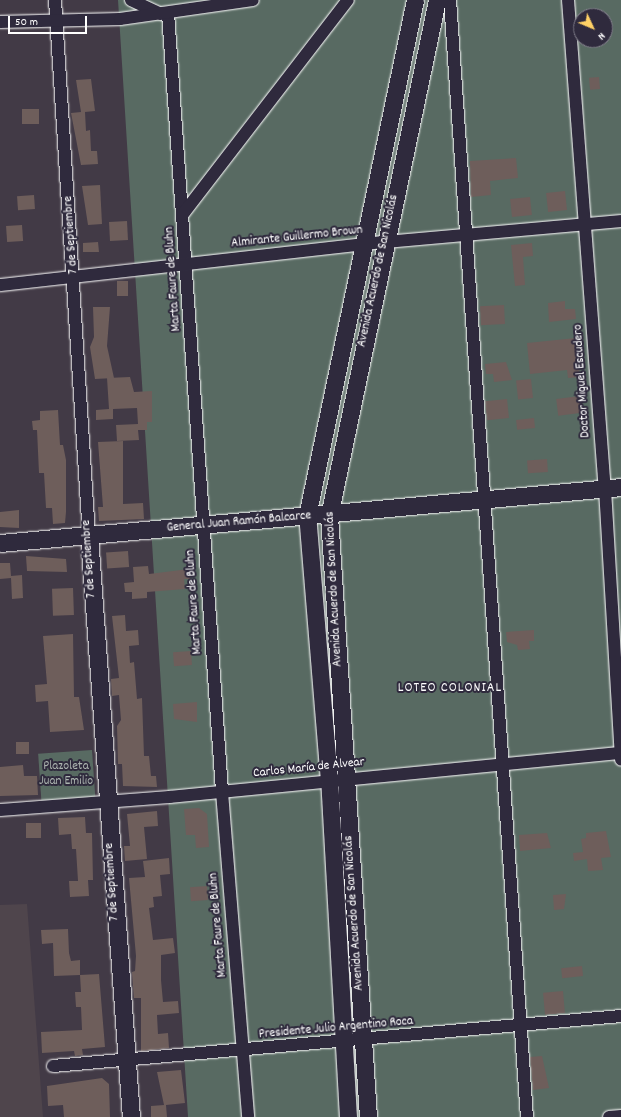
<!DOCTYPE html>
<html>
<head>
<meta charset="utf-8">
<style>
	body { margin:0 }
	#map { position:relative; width:621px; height:1117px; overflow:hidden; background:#423a46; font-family:Dekko,sans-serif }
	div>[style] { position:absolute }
	.built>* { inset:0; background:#4f454c }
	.green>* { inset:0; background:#586a62; transform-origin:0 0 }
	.building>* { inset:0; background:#6e5e5b; transform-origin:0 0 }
	.roads { filter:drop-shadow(0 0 1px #fff) drop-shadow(0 0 1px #fff) }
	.street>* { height:12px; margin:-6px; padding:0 6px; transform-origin:6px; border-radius:6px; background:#2f2a3d }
	.secondary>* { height:17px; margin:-8.5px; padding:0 8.5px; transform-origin:8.5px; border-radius:8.5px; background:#2f2a3d }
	span { translate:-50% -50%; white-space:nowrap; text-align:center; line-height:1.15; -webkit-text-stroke:4px #2f2a3d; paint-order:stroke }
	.street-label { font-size:13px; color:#fff }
	.park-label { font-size:13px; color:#acb4b0 }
	.neighbourhood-label { font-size:14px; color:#fff; letter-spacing:1px }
	.north { position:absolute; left:573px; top:8px; width:40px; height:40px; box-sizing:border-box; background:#2f2a3d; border:1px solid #827f8b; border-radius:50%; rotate:134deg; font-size:11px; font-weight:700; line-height:16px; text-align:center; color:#fff }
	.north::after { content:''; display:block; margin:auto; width:14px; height:18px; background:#ffd166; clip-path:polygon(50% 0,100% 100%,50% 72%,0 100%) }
	.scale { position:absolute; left:8px; top:16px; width:79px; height:18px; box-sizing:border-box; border:2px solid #fff; border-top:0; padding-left:5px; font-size:12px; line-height:14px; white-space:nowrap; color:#fff; -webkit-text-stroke:3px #2f2a3d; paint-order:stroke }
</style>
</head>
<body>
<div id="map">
	<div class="built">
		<i style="clip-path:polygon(27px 904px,43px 1117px,0 1117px,0 905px)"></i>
	</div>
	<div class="green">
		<i style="clip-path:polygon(evenodd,118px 0,621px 0,621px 1117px,188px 1117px,118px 0,581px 16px,605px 16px,605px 40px,581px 40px,581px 16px)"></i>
		<i style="left:92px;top:750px;width:47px;height:54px;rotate:86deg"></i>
	</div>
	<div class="building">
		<i style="left:599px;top:77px;width:12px;height:10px;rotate:85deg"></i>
		<i style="clip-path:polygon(91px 79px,95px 111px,85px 112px,86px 131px,90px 130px,91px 151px,97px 151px,98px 164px,81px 165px,71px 113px,81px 112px,76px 80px)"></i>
		<i style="left:39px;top:109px;width:15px;height:17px;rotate:90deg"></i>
		<i style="clip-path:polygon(516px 158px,518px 178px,490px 181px,491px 195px,471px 197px,470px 161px)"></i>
		<i style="clip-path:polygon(100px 185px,102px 224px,88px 225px,82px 186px)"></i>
		<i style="left:565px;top:191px;width:19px;height:19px;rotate:84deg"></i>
		<i style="left:34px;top:195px;width:14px;height:17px;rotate:86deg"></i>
		<i style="left:530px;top:197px;width:18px;height:20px;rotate:84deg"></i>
		<i style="left:127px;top:221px;width:19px;height:18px;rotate:87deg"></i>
		<i style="left:22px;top:225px;width:16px;height:16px;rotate:86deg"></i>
		<i style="clip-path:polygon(98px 242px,99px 252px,83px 252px,83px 243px)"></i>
		<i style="clip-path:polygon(532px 243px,533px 256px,523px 257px,525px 285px,515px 286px,511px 245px)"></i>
		<i style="left:117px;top:281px;width:11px;height:15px"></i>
		<i style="clip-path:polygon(565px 301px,565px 309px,575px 309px,576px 319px,549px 322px,548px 303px)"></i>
		<i style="left:504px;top:305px;width:19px;height:24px;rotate:87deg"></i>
		<i style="clip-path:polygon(93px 307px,110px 307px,107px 346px,114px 378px,95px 379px,90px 347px,94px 337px)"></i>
		<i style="clip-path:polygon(576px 338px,580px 377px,568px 378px,567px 370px,530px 374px,527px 343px)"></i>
		<i style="clip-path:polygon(506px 362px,512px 380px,494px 382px,493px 374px,486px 374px,485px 364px)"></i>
		<i style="clip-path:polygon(130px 377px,134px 392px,152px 391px,152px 422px,147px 422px,147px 430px,138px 430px,139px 440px,117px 441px,116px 425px,138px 424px,137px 408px,113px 409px,113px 419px,96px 420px,96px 410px,109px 409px,107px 378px)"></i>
		<i style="left:531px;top:379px;width:19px;height:15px;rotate:84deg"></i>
		<i style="left:580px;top:396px;width:17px;height:24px;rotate:83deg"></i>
		<i style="left:507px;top:399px;width:19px;height:22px;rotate:84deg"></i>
		<i style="clip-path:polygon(58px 410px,60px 445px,63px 445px,66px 460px,66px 512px,65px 523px,53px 524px,52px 508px,46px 508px,44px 473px,39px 473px,37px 430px,33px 430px,32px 421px,40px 420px,40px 411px)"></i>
		<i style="left:534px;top:418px;width:10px;height:18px;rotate:84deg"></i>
		<i style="clip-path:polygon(123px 441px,123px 504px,143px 503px,144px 519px,99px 521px,98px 507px,103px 507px,98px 442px)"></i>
		<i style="left:547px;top:459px;width:13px;height:20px;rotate:86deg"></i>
		<i style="clip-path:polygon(19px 510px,19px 528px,0 527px,0 512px)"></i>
		<i style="left:128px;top:551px;width:16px;height:22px;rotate:86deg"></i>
		<i style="clip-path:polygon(26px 556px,66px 559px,67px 572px,27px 571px)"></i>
		<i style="clip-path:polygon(0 563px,10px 563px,11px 576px,22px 575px,23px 598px,12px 599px,11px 578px,0 579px)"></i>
		<i style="clip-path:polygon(148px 566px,149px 574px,189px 569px,190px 579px,184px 579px,185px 589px,147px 592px,147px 598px,132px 599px,132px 592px,125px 592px,124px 583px,134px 582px,133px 567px)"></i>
		<i style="left:73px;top:588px;width:27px;height:21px;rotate:88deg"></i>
		<i style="clip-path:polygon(125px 615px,126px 631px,138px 630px,139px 645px,129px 646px,130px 663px,134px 662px,137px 699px,142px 698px,144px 756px,149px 756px,151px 776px,156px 776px,157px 787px,123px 786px,122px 764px,118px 764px,117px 726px,121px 720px,119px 695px,112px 696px,111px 679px,119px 678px,112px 616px)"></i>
		<i style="clip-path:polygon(534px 630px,534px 641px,529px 641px,530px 649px,518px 650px,517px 645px,507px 642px,506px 632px)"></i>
		<i style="clip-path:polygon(73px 634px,74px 697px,79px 697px,84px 730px,50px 732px,48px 701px,36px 702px,35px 685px,47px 684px,43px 636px)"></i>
		<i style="left:191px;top:651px;width:14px;height:18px;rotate:86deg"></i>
		<i style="clip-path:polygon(197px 702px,197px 722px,174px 719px,173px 704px)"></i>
		<i style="left:29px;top:742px;width:12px;height:13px;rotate:90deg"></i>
		<i style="clip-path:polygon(23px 765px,24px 776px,37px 776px,38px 795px,0 796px,0 767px)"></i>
		<i style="clip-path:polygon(199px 808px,207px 814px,209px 847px,196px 848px,195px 835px,186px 835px,184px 809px)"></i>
		<i style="clip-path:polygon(157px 811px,158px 826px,144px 827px,147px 859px,125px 861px,124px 846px,130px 846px,127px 814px)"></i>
		<i style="clip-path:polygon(85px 817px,86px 833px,92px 833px,93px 880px,88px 880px,89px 896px,70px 897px,69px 881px,78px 881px,76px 849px,72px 849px,71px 834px,59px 835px,58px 818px)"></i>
		<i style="left:41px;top:823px;width:15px;height:15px;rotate:90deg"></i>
		<i style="clip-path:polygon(606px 831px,611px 857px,601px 858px,603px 870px,588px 871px,587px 859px,574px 861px,573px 853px,583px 852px,581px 839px,586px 838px,586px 833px)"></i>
		<i style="clip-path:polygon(547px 833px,551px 848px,520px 851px,519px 835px)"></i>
		<i style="clip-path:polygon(169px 858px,170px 874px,160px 875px,162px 896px,153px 897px,154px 907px,149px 908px,153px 940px,173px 938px,175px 953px,161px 955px,161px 980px,163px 1002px,178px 1001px,179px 1013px,157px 1015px,158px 1034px,168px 1033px,169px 1048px,141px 1051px,141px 998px,134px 998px,132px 972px,135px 971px,136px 956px,129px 878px,145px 877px,143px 861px)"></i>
		<i style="left:207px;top:886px;width:14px;height:17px;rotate:86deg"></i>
		<i style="clip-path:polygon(566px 894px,564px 909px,554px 910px,553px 895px)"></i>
		<i style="clip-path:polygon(68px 929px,69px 953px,71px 961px,80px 960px,80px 975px,54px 976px,53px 943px,42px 944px,41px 930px)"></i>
		<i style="left:582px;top:966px;width:10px;height:21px;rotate:84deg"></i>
		<i style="clip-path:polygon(99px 974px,105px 1047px,82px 1049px,83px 1055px,75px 1056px,74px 1051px,42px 1053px,41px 1032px,82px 1030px,81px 1007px,76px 1007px,75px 992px,81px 992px,80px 975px)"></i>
		<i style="left:563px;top:991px;width:22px;height:20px;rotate:85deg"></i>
		<i style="clip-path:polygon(542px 1056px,549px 1088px,533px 1090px,530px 1057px)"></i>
		<i style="clip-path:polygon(181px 1070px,185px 1103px,166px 1105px,167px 1117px,151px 1117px,151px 1106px,164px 1105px,157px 1072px)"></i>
		<i style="clip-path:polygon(102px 1078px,109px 1084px,110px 1117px,64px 1117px,63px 1105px,48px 1106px,47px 1086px)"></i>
	</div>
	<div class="roads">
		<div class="street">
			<i style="left:55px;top:0;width:537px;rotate:86.37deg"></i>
			<i style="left:131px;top:0;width:33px;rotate:25deg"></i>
			<i style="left:450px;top:0;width:1120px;rotate:86.06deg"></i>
			<i style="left:568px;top:0;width:490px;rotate:85.7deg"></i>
			<i style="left:605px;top:489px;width:271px;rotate:86.6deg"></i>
			<i style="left:168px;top:13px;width:781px;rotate:86.03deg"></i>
			<i style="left:222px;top:792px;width:326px;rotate:85.4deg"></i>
			<i style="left:0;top:22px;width:120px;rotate:-1.4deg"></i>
			<i style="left:120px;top:19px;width:134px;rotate:-8.1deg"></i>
			<i style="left:183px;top:214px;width:270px;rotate:-52.4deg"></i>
			<i style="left:0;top:285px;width:388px;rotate:-6.4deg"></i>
			<i style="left:386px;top:242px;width:236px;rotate:-5.1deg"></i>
			<i style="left:0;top:810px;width:170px;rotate:-4.4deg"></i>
			<i style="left:170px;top:797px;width:453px;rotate:-5.6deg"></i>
			<i style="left:53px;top:1066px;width:570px;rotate:-5.03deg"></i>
			<i style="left:609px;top:1117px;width:12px;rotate:-5deg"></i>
		</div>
		<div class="secondary">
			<i style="left:89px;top:536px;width:583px;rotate:85.87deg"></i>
			<i style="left:0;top:543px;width:624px;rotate:-5.15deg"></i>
			<i style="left:348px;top:1117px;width:337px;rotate:-93.2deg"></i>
			<i style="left:329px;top:781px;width:266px;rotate:-94.7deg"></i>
			<i style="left:307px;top:516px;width:527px;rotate:-78.18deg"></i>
			<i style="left:368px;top:1117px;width:602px;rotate:-93.71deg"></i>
			<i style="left:329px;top:516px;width:527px;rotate:-78.18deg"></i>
		</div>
	</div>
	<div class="street-label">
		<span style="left:72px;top:235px;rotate:-94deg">7 de Septiembre</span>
		<span style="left:297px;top:238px;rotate:-6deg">Almirante Guillermo Brown</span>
		<span style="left:379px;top:271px;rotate:-78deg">Avenida Acuerdo de San Nicolás</span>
		<span style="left:174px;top:279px;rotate:-94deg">Marta Faure de Bluhn</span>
		<span style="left:583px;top:381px;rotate:-94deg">Doctor Miguel Escudero</span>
		<span style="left:239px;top:523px;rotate:-5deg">General Juan Ramón Balcarce</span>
		<span style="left:90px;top:559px;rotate:-94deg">7 de Septiembre</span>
		<span style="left:335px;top:589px;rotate:-93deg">Avenida Acuerdo de San Nicolás</span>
		<span style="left:195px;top:602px;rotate:-94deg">Marta Faure de Bluhn</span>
		<span style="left:309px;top:769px;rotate:-6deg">Carlos María de Alvear</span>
		<span style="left:113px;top:882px;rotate:-94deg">7 de Septiembre</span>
		<span style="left:355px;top:913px;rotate:-94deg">Avenida Acuerdo de San Nicolás</span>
		<span style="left:219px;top:925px;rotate:-95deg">Marta Faure de Bluhn</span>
		<span style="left:336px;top:1029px;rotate:-5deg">Presidente Julio Argentino Roca</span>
	</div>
	<div class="park-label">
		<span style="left:66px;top:775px">Plazoleta<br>Juan Emilio</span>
	</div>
	<div class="neighbourhood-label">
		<span style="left:450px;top:688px">LOTEO COLONIAL</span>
	</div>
	<div class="north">N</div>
	<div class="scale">50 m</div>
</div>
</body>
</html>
